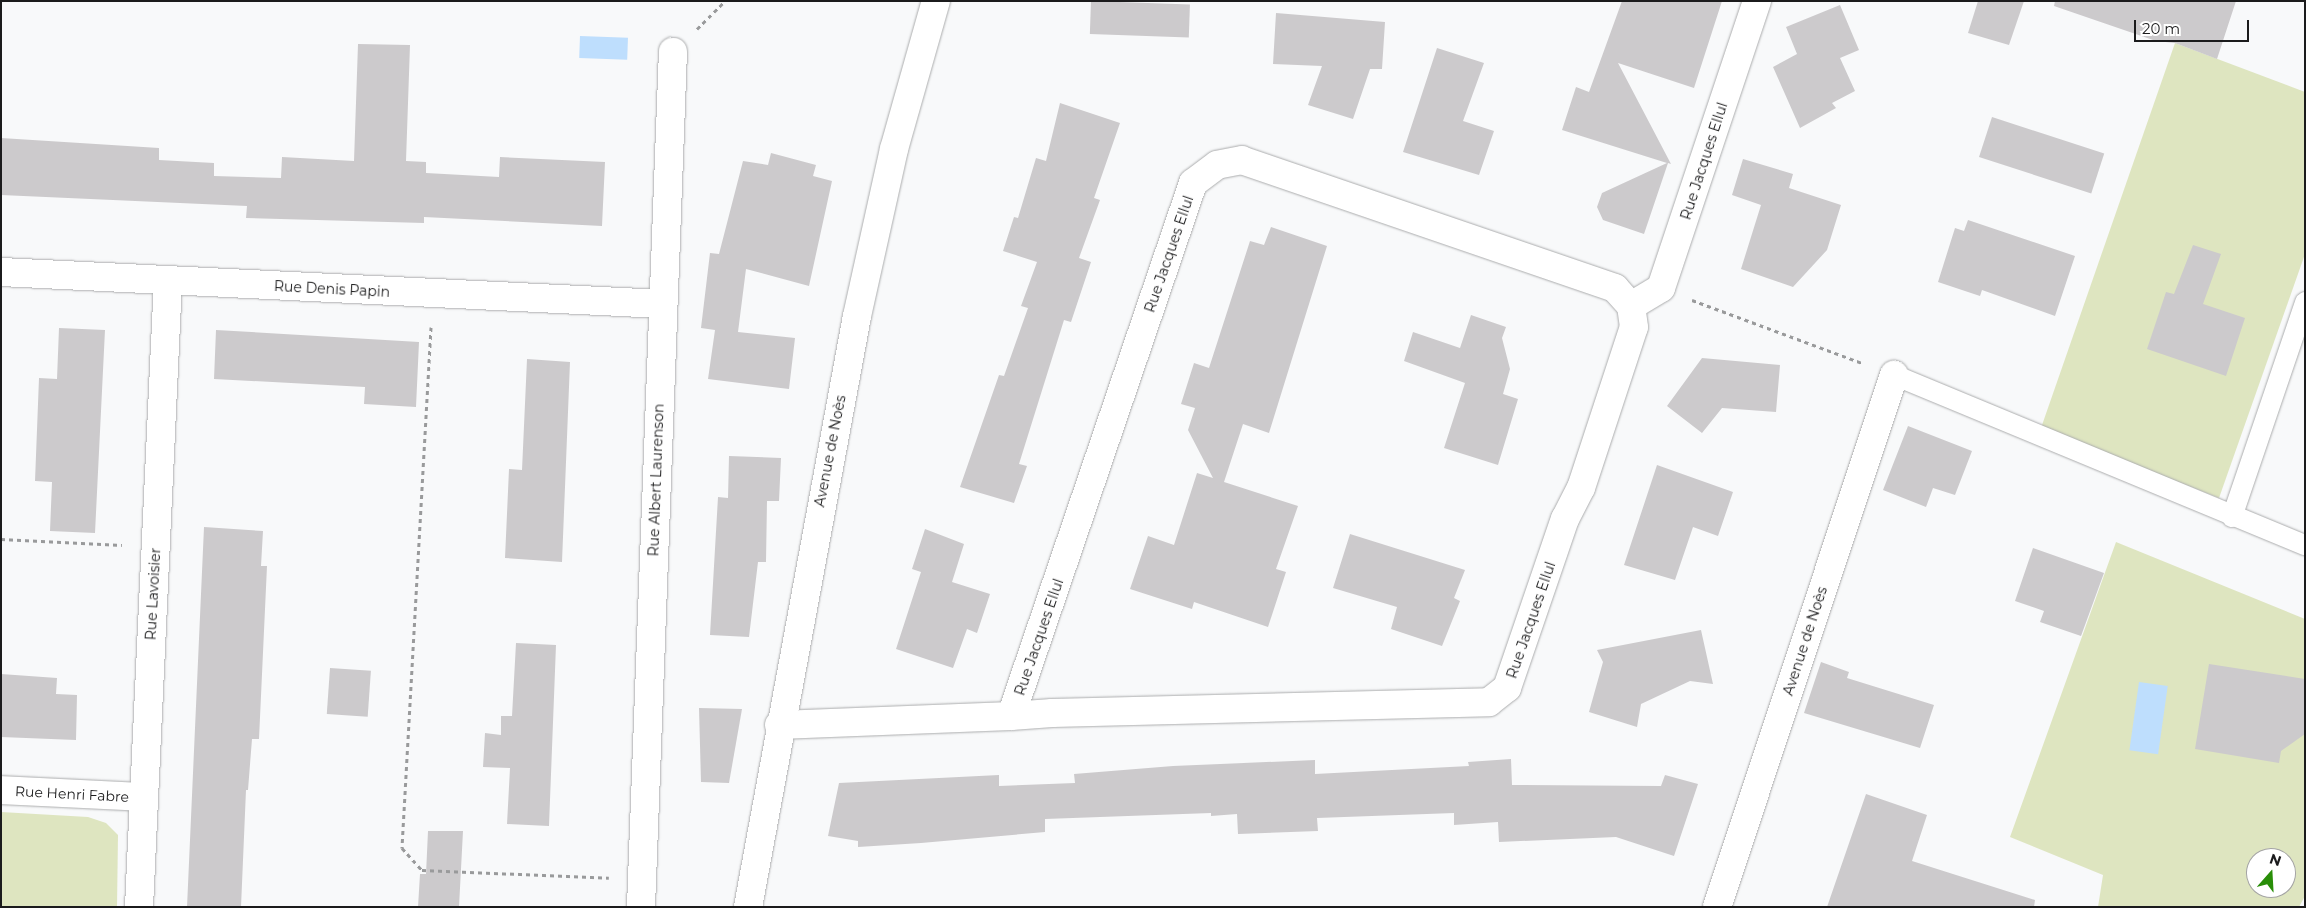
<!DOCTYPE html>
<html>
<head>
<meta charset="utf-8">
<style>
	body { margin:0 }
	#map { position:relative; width:2306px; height:908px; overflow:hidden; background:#f8f9fa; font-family:Montserrat,sans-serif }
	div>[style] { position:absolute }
	.green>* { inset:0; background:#dee5c0 }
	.water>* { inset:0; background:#bedefd; transform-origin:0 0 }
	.building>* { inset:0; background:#cccacc; transform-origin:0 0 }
	.path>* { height:3px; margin-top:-1.5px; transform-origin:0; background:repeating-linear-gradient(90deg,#999a9b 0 4px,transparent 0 8px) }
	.roads { filter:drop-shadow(0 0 1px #abacad) drop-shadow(0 0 1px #abacad) }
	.service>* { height:20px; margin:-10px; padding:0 10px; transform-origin:10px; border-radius:10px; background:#fff }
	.minor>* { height:28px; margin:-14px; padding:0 14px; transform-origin:14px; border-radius:14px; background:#fff }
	span { translate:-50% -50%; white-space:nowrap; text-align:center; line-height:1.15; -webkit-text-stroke:5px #fff; paint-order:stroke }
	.street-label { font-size:14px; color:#1b1b1c }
	.frame { position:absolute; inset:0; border:2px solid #1b1b1c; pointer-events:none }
	.north { position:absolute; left:2246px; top:848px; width:50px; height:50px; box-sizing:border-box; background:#fff; border:1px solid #a4a4a4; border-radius:50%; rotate:19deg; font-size:14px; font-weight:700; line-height:20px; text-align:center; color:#1b1b1c }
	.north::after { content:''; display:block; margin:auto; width:18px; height:22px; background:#298e08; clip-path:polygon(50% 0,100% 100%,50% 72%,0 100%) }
	.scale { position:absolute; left:2134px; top:20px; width:115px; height:22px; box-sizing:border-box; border:2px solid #1b1b1c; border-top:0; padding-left:6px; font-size:15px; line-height:18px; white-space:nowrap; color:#1b1b1c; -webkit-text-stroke:4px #fff; paint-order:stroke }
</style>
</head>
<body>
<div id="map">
	<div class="green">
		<i style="clip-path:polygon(2175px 43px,2305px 92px,2305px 254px,2219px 498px,2041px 428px)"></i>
		<i style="clip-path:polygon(evenodd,2116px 542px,2305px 619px,2305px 896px,2299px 907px,2098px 907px,2103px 875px,2010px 837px,2116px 542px,2256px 858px,2286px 858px,2286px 888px,2256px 888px,2256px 858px)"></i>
		<i style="clip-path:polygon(1px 812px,88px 817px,106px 823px,118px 835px,117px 907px,1px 907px)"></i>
	</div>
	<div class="water">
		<i style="left:580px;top:36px;width:48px;height:22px;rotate:2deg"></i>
		<i style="left:2139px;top:682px;width:29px;height:69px;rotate:8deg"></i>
	</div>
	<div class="building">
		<i style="left:1091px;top:1px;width:99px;height:33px;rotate:2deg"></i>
		<i style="clip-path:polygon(1622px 1px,1722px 1px,1694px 88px,1618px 63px,1671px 164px,1668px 163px,1644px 234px,1603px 220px,1597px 207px,1602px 193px,1667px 163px,1562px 130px,1576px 87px,1589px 92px)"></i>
		<i style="clip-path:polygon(1978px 1px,2024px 1px,2009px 45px,1968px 33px)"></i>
		<i style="clip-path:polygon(2055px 1px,2236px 1px,2217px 59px,2175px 43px,2156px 41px,2054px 6px)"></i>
		<i style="clip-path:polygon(1840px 5px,1859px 50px,1840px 58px,1855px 91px,1832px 103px,1836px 108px,1800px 128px,1773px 67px,1797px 54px,1786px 27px)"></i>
		<i style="clip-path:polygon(1276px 13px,1385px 22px,1382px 69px,1370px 69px,1353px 119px,1308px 105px,1322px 66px,1273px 64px)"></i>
		<i style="clip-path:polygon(358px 44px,410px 45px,406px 161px,426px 162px,426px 173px,499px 177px,500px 157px,605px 162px,602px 226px,424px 217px,424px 223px,246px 218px,247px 206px,1px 195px,1px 138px,159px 148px,159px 160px,214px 163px,214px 176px,281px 178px,282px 157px,354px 161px)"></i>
		<i style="clip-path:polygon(1437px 48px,1484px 63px,1463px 121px,1494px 131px,1479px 175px,1403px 152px)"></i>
		<i style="clip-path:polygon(1060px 103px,1120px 123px,1094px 198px,1100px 200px,1079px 258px,1091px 262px,1071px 322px,1064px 320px,1019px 464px,1027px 466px,1014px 503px,960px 487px,999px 375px,1004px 376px,1028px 308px,1021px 306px,1037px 262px,1003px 251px,1014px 217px,1018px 218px,1036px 158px,1046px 161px)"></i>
		<i style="left:1992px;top:117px;width:118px;height:42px;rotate:18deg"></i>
		<i style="clip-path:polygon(771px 153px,816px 165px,813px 176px,832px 181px,809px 286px,746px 269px,738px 332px,795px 338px,789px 389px,708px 379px,715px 330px,701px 328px,710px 253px,719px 254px,743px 161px,768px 165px)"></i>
		<i style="clip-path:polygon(1743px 159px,1793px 174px,1789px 188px,1841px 205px,1827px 250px,1793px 287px,1741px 269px,1761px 205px,1732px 195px)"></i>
		<i style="clip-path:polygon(1968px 220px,2075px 256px,2055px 316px,1982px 290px,1980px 296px,1938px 282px,1955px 228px,1964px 231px)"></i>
		<i style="clip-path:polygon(1271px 227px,1327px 246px,1269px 433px,1243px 424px,1224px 482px,1298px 506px,1276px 569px,1286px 572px,1268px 627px,1194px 602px,1192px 609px,1130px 589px,1148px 536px,1174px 545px,1197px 473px,1213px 478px,1188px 430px,1195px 408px,1181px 404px,1194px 363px,1209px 368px,1250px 241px,1264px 245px)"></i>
		<i style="clip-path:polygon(2193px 245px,2221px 254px,2203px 304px,2245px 318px,2226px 376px,2147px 349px,2166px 292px,2174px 294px)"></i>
		<i style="clip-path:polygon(1471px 315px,1506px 327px,1502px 338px,1510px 369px,1503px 394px,1518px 399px,1498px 465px,1444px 448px,1465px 383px,1404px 361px,1413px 332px,1460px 348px)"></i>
		<i style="clip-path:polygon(59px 328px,105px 330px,95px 533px,50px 531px,52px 482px,35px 481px,39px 378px,57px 379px)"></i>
		<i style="clip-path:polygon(216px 330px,419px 342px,416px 407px,364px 404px,365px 387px,214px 379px)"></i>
		<i style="clip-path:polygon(1702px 358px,1780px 365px,1776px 412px,1722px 408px,1702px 433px,1667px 406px)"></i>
		<i style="clip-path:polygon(527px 359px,570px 362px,562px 562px,505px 558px,509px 469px,522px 470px)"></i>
		<i style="clip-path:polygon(1908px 426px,1972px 451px,1955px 495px,1933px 488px,1926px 507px,1883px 490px)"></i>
		<i style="clip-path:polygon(729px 456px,781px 458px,779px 501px,767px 501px,766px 562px,758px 562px,749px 637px,710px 635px,718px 497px,728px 498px)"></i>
		<i style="clip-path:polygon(1657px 465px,1733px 492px,1718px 536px,1693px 527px,1675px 580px,1624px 565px)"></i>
		<i style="clip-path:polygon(204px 527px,263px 531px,261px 566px,267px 566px,259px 739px,252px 739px,248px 790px,246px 790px,241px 907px,187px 907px)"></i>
		<i style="clip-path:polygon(925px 529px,964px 544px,952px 582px,990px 594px,977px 633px,967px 629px,953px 668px,896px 649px,921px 572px,912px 569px)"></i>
		<i style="clip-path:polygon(1350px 534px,1465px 570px,1454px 598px,1460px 601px,1442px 646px,1391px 629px,1397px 607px,1333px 588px)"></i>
		<i style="clip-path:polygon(2033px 548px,2104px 573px,2081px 636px,2040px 622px,2044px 611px,2015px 601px)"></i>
		<i style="clip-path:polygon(1701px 630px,1713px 684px,1690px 681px,1641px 704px,1637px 727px,1589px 712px,1603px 662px,1597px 650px)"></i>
		<i style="clip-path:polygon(516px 643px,556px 645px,549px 826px,507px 824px,510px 768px,483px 767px,485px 733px,501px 735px,501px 716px,512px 716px)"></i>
		<i style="clip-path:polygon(1821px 662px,1849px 672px,1847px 678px,1934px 705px,1920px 748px,1804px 713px)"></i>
		<i style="clip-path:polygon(2209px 664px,2305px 679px,2305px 734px,2281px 751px,2279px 763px,2195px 749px)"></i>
		<i style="left:330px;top:668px;width:41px;height:46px;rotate:4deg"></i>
		<i style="clip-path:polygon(1px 674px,57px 678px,56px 694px,77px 695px,76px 740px,1px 737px)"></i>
		<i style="clip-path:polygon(699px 708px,742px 709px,729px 783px,701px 782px)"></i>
		<i style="clip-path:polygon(1511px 759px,1512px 785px,1661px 786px,1665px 775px,1698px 784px,1674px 856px,1616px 837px,1499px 842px,1498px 822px,1454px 825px,1454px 813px,1317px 818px,1318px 831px,1238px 834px,1237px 814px,1211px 816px,1211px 813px,1045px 819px,1045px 832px,921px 843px,858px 847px,858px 841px,828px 836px,839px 783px,999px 775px,999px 786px,1075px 783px,1074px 774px,1173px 766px,1315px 760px,1315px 774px,1469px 766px,1468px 762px)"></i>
		<i style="clip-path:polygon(1866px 794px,1927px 815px,1912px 861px,2035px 900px,2034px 907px,1827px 907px)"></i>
		<i style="clip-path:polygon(428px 831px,463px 831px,459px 907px,418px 907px,420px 874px,426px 874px)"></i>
	</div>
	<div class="path">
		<i style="left:697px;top:29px;width:40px;rotate:-45deg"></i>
		<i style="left:1692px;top:300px;width:181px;rotate:20.3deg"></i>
		<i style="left:431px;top:327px;width:522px;rotate:93.19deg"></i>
		<i style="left:402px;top:848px;width:30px;rotate:48deg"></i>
		<i style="left:422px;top:870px;width:187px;rotate:2.4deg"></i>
		<i style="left:1px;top:539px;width:121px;rotate:2.8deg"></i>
	</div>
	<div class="roads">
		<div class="service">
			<i style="left:1894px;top:375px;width:445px;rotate:22.5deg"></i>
			<i style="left:2232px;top:517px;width:227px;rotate:-71.2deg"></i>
		</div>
		<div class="minor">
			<i style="left:1px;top:272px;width:662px;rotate:2.77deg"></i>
			<i style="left:1631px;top:306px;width:35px;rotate:-31deg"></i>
			<i style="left:1661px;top:288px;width:303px;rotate:-71.5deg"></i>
			<i style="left:779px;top:725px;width:232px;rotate:-2.2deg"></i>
			<i style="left:1011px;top:716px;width:41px;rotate:-4.2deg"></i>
			<i style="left:1052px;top:713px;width:437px;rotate:-1.4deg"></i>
			<i style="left:1489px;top:702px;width:23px;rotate:-38deg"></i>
			<i style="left:1507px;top:688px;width:179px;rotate:-71.1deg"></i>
			<i style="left:1565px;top:519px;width:35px;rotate:-63deg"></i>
			<i style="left:1581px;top:488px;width:169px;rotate:-71.8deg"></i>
			<i style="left:1634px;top:327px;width:21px;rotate:-98deg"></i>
			<i style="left:1631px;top:306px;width:24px;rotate:-132deg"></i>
			<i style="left:1615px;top:288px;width:394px;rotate:-161.1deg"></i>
			<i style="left:1242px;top:160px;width:25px;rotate:169deg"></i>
			<i style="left:1217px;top:165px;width:30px;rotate:143deg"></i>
			<i style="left:1193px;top:183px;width:563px;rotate:108.85deg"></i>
			<i style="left:1px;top:790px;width:142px;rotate:2.8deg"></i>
			<i style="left:139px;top:907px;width:627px;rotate:-87.35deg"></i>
			<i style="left:641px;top:907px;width:856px;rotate:-87.86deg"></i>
			<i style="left:748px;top:907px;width:601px;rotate:-79.55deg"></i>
			<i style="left:857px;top:316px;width:171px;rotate:-77.5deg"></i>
			<i style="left:894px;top:149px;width:154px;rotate:-74.2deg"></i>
			<i style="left:1717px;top:907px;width:561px;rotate:-71.6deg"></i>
		</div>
	</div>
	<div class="street-label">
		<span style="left:1704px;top:161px;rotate:-72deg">Rue Jacques Ellul</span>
		<span style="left:1169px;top:254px;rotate:-71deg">Rue Jacques Ellul</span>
		<span style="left:332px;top:289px;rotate:3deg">Rue Denis Papin</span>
		<span style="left:830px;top:451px;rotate:-79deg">Avenue de Noès</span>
		<span style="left:656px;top:480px;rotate:-88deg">Rue Albert Laurenson</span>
		<span style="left:153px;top:594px;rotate:-87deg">Rue Lavoisier</span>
		<span style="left:1531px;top:620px;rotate:-71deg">Rue Jacques Ellul</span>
		<span style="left:1039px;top:637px;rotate:-71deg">Rue Jacques Ellul</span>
		<span style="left:1805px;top:641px;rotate:-72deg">Avenue de Noès</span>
		<span style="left:72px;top:794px;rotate:3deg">Rue Henri Fabre</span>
	</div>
	<div class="frame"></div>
	<div class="north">N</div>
	<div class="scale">20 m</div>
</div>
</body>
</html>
